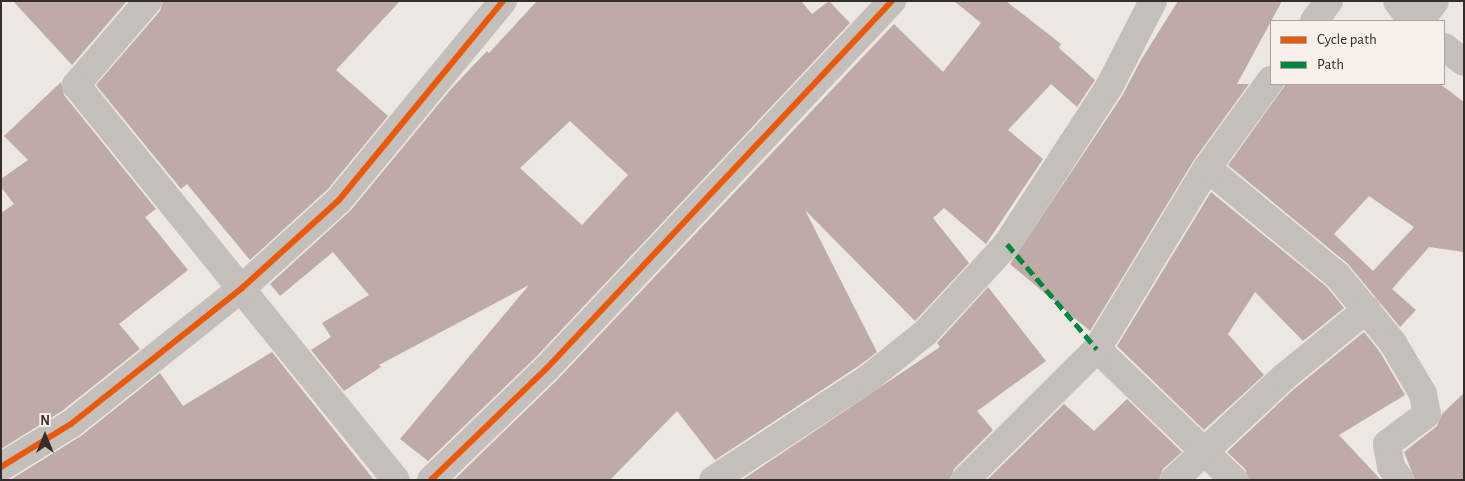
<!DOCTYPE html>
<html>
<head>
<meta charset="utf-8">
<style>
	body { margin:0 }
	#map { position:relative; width:1465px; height:481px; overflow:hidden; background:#ece7e2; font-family:"Alegreya Sans",sans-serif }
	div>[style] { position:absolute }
	.building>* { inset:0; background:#beaaa6 }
	.minor>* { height:28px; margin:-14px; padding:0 14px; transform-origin:14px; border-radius:14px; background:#c5bfbb }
	.quiet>* { height:5px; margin-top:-2.5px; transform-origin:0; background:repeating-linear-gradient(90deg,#00873e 0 10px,transparent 0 15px) }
	.cycleway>* { height:6px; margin:-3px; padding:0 3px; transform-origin:3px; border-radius:3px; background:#e8590c }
	span { translate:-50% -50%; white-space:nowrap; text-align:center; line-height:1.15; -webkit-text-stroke:4.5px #f8f0ea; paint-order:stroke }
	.frame { position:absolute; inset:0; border:2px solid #362c2a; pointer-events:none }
	.legend { position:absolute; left:1270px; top:20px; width:175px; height:65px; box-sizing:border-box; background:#f8f0ea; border:1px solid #aaa29d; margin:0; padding:6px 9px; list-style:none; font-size:15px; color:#362c2a }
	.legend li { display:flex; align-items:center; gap:10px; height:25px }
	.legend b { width:25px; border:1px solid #aaa29d }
	.north { position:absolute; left:20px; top:411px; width:50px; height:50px; -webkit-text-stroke:4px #f8f0ea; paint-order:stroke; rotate:0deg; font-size:14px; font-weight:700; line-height:20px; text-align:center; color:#362c2a }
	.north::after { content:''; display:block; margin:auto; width:18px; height:22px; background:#362c2a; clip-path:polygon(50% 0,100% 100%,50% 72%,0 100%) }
</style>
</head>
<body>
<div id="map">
	<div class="building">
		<i style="clip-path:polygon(13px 1px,127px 1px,72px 65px)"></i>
		<i style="clip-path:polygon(163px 1px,400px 1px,336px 70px,388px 116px,328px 189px,250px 260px,187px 184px,181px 189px,96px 85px,160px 11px)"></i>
		<i style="clip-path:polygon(evenodd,537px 1px,801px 1px,812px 14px,829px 1px,850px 23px,536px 357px,428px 461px,400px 439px,529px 285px,379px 365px,381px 367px,344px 391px,311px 350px,331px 337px,322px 323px,369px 295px,333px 252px,280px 296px,270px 284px,351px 210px,451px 89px,487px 51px,489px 53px,537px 1px,570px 121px,628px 175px,582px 225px,520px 168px,570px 121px)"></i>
		<i style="clip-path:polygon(954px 1px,1006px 1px,1061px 44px,1059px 48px,1095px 80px,1077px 107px,1051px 84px,1008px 130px,1043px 159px,986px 244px,944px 208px,933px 218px,969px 263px,915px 321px,805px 210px,877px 352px,860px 365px,715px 460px,677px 411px,610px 480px,454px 480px,558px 379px,894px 24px,943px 72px,981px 23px)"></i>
		<i style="clip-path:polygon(1178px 1px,1282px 1px,1237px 84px,1249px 84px,1194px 160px,1090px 331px,1010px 264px,1122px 96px,1141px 60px)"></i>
		<i style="clip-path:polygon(61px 82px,64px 95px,156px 209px,145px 217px,188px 270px,119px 324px,140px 349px,62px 411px,1px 449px,1px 213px,14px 204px,1px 187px,1px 179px,28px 160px,4px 136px)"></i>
		<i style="clip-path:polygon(evenodd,1286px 84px,1440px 84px,1464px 102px,1464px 252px,1429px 247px,1392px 289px,1416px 310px,1400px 327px,1348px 264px,1228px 165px,1286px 84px,1369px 196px,1414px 227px,1373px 271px,1334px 234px,1369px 196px)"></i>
		<i style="clip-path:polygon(1211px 192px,1327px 287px,1344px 308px,1303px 341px,1255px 292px,1228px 334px,1264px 375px,1204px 430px,1117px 346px)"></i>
		<i style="clip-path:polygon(988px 287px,1046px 361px,977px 411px,993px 430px,954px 469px,950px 480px,742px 480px,940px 347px,937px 343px)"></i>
		<i style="clip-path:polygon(1364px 332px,1380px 352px,1405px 395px,1339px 435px,1381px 480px,1249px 480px,1245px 469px,1227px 452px,1294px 389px)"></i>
		<i style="clip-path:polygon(272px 352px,374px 480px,10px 480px,81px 436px,160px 373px,183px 406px)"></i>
		<i style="clip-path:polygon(1464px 393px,1464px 480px,1415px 480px,1404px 452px,1437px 426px,1442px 414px)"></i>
		<i style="clip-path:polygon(1127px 399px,1182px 452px,1163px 469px,1159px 480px,987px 480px,1064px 404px,1094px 431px)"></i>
	</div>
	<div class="minor">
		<i style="left:148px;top:1px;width:111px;rotate:130.6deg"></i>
		<i style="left:76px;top:85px;width:508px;rotate:50.99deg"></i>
		<i style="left:1397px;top:1px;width:25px;rotate:53deg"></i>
		<i style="left:1314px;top:21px;width:25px;rotate:-53deg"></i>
		<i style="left:1420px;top:21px;width:25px;rotate:-53deg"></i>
		<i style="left:1444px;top:47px;width:25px;rotate:37deg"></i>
		<i style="left:1207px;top:168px;width:170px;rotate:39.5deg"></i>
		<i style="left:1338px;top:276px;width:87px;rotate:50.6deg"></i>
		<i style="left:1393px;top:343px;width:59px;rotate:59.5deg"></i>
		<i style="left:1423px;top:394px;width:20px;rotate:79deg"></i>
		<i style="left:1427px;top:414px;width:50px;rotate:143.1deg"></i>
		<i style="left:1387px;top:444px;width:23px;rotate:80deg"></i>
		<i style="left:1391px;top:467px;width:16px;rotate:55deg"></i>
		<i style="left:1097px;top:349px;width:190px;rotate:43.7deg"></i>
		<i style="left:1px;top:467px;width:82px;rotate:-31.6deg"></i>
		<i style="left:71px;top:424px;width:218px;rotate:-38.5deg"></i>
		<i style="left:242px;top:288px;width:131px;rotate:-42.2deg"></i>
		<i style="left:339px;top:200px;width:258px;rotate:-50.5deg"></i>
		<i style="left:431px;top:480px;width:161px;rotate:-44deg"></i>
		<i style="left:547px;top:368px;width:504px;rotate:-46.77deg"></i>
		<i style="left:713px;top:480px;width:186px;rotate:-33.2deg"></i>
		<i style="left:869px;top:378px;width:72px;rotate:-38.8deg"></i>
		<i style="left:925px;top:333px;width:121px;rotate:-47.3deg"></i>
		<i style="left:1007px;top:244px;width:187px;rotate:-57deg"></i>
		<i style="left:1109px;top:87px;width:97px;rotate:-62.9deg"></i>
		<i style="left:965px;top:480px;width:186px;rotate:-44.8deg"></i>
		<i style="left:1097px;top:349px;width:212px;rotate:-58.7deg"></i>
		<i style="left:1207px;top:168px;width:109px;rotate:-54deg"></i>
		<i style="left:1174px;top:480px;width:151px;rotate:-43.1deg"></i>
		<i style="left:1284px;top:377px;width:107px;rotate:-39.3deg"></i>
	</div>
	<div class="quiet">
		<i style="left:1007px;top:244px;width:138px;rotate:49.4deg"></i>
	</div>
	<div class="cycleway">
		<i style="left:1px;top:467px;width:82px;rotate:-31.6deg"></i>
		<i style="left:71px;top:424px;width:218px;rotate:-38.5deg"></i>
		<i style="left:242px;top:288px;width:131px;rotate:-42.2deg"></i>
		<i style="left:339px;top:200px;width:258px;rotate:-50.5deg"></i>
		<i style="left:431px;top:480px;width:161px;rotate:-44deg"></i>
		<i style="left:547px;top:368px;width:504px;rotate:-46.77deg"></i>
	</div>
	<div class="frame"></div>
	<ul class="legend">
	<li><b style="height:6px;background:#e8590c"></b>Cycle path</li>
	<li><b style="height:6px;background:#00873e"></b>Path</li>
	</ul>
	<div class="north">N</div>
</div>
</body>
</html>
